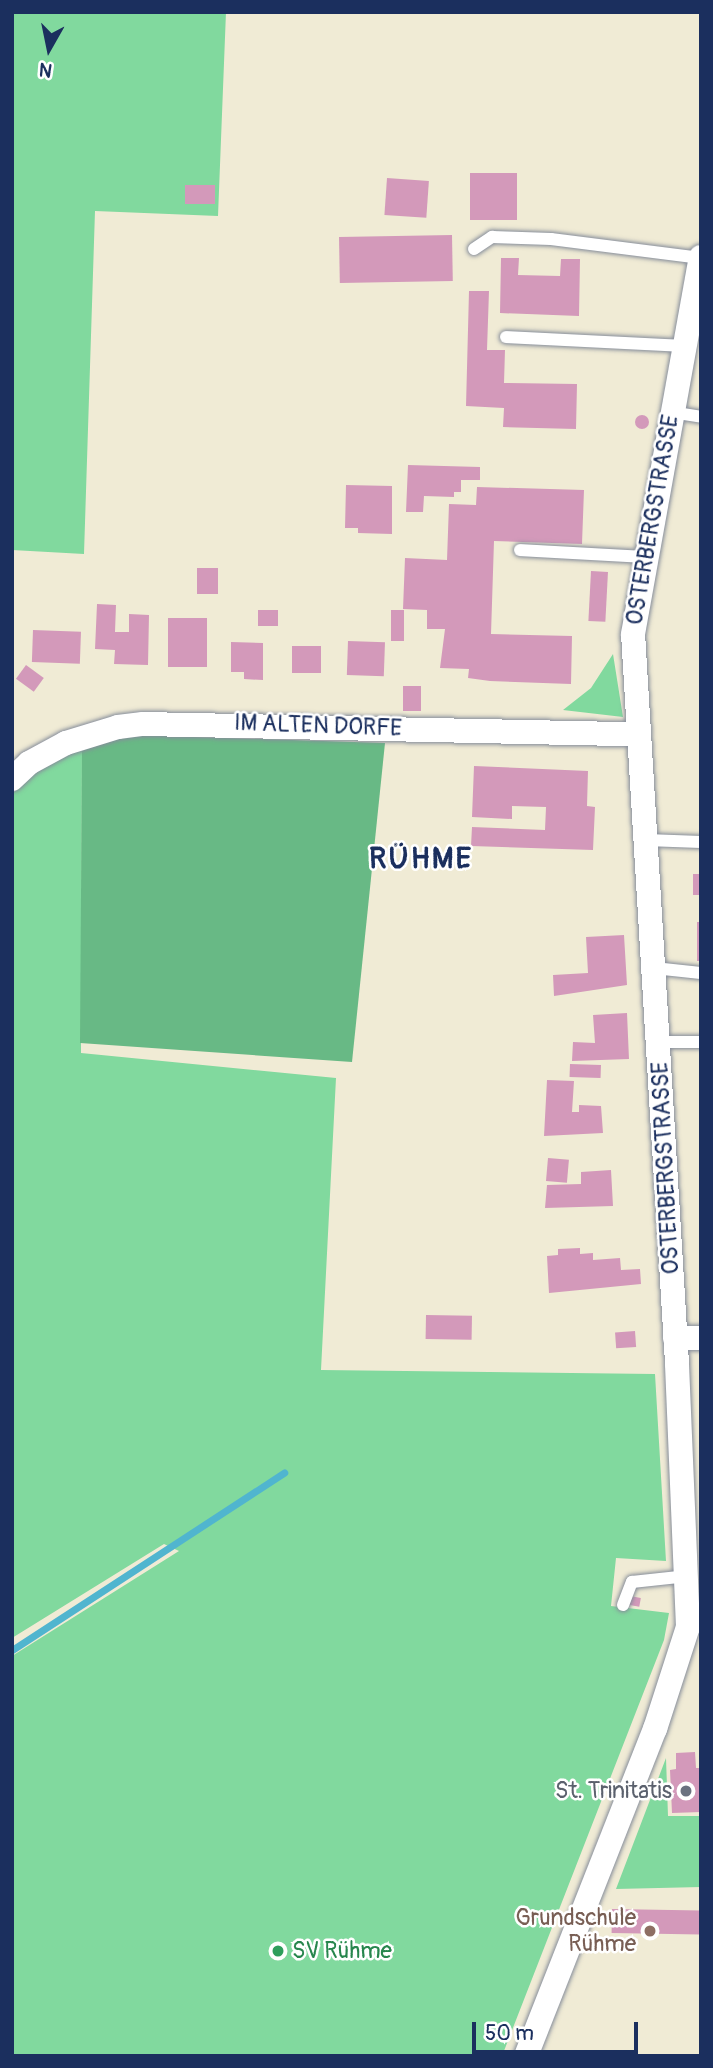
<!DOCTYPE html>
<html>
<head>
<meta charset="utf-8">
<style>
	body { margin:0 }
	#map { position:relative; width:713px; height:2068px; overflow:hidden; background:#f0ebd5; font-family:Pangolin,sans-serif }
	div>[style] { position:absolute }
	.green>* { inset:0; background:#81d99e }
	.forest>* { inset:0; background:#68b985 }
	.stream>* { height:7px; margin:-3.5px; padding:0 3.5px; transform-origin:3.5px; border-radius:3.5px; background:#50b5cf }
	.building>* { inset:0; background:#d399ba; transform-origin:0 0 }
	.round { border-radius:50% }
	.roads { filter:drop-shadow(0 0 2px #868d9a) drop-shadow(0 0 2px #868d9a) }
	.service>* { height:12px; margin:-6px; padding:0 6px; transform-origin:6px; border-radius:6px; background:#fff }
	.minor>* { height:24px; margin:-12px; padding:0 12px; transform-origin:12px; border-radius:12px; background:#fff }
	.dots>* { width:19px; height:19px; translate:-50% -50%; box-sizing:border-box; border:4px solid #fff; border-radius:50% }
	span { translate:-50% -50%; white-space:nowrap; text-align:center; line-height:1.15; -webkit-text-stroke:5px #fff; paint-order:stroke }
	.street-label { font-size:23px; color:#1b2f5e }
	.worship-label { font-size:23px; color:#5b616d }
	.right { translate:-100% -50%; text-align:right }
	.education-label { font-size:23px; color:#785e54 }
	.leisure-label { font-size:23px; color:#27864d }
	.left { translate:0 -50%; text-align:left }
	.district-label { font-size:30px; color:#1b2f5e; font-weight:700; letter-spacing:2px }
	.frame { position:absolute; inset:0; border:14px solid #1b2f5e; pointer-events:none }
	.north { position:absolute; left:14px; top:14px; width:70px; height:70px; -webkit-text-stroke:5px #fff; paint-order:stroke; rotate:189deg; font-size:19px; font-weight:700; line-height:28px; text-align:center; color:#1b2f5e }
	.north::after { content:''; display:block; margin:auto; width:24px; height:32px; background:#1b2f5e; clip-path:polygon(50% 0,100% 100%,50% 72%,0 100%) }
	.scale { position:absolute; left:472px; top:2022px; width:166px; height:32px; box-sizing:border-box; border:4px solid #1b2f5e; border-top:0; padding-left:9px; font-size:21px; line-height:24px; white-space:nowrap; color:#1b2f5e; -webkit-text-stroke:5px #fff; paint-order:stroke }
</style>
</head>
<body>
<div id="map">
	<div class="green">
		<i style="clip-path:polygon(12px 12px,226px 12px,218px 216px,95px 211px,84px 554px,12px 550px)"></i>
		<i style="clip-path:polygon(613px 654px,623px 717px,563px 710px,591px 688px)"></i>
		<i style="clip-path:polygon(82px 745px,81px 1053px,336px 1078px,321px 1370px,655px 1374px,666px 1561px,616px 1558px,611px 1606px,669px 1613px,664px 1640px,502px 2056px,12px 2056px,12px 1656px,179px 1551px,164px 1544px,12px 1638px,12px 794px,41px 766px)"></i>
		<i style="clip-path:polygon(666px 1758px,668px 1816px,701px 1816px,701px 1887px,616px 1889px)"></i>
	</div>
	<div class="forest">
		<i style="clip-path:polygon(131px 735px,385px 743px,352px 1062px,80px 1043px,82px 745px)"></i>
	</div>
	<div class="stream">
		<i style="left:12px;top:1650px;width:325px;rotate:-33.1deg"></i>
	</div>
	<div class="building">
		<i style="left:470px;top:173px;width:47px;height:47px"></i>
		<i style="left:387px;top:178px;width:42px;height:37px;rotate:4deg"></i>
		<i style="left:185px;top:185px;width:30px;height:19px"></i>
		<i style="left:452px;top:235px;width:46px;height:113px;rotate:89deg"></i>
		<i style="clip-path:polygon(501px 258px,519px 258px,518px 275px,560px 276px,561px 259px,580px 259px,579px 316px,500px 313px)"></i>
		<i style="clip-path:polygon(469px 291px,489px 291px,487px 350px,505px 350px,504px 383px,577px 384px,576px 429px,503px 427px,504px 408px,466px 406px)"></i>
		<i class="round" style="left:635px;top:415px;width:14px;height:14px"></i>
		<i style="clip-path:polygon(408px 465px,480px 467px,480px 480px,461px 480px,461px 492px,454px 492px,454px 497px,424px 496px,423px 512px,406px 512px)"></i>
		<i style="clip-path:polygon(346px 485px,392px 486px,392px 534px,358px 533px,358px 528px,345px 528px)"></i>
		<i style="clip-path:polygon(477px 487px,584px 490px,582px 544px,494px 541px,491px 634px,572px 636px,571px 684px,490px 681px,468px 678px,469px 669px,440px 668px,445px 629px,427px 629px,427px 610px,403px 609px,405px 558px,447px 560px,449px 504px,476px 505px)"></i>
		<i style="left:197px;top:568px;width:21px;height:26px"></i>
		<i style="left:591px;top:571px;width:17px;height:50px;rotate:3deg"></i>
		<i style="clip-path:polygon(97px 604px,116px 605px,115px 632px,129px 632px,129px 614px,149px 615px,148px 665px,114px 664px,115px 650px,95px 649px)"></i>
		<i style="left:258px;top:610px;width:20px;height:16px"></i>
		<i style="left:391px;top:610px;width:13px;height:31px"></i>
		<i style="left:168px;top:618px;width:39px;height:49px"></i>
		<i style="left:33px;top:630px;width:48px;height:32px;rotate:2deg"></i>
		<i style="left:348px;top:641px;width:37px;height:34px;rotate:2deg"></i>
		<i style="clip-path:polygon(231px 642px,263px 643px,263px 680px,244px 679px,244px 672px,231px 672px)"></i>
		<i style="left:292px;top:646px;width:29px;height:27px"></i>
		<i style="left:26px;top:665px;width:22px;height:17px;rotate:36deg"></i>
		<i style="left:403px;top:686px;width:18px;height:25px"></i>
		<i style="clip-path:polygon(474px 766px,588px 771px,587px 806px,595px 807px,593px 850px,471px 846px,472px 827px,545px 830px,546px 807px,512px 806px,512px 819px,472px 817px)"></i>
		<i style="left:693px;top:874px;width:8px;height:21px"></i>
		<i style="left:697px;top:922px;width:4px;height:39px"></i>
		<i style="clip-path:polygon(624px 935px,627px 985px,554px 996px,553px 975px,588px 973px,586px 937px)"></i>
		<i style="clip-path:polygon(627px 1013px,629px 1059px,572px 1061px,573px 1042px,595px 1043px,593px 1015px)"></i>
		<i style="left:570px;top:1064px;width:31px;height:13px;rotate:2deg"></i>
		<i style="clip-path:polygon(547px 1080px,574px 1081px,572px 1112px,579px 1112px,579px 1105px,601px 1106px,603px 1133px,544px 1136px)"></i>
		<i style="left:548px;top:1158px;width:21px;height:23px;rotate:5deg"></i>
		<i style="clip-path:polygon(611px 1170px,613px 1206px,545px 1208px,547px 1185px,581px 1184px,581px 1172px)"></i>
		<i style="clip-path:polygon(580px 1248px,580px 1254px,593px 1253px,593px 1260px,620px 1258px,621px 1270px,640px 1269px,641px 1284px,549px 1293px,547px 1256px,558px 1255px,558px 1249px)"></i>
		<i style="left:426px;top:1315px;width:46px;height:24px;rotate:1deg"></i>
		<i style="left:635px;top:1331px;width:16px;height:20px;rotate:86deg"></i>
		<i style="left:630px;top:1596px;width:11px;height:9px;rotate:10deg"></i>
		<i style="clip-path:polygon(695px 1752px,696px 1768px,701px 1768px,701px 1812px,672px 1813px,670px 1770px,676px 1769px,676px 1753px)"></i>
		<i style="left:612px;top:1909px;width:89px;height:24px;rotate:1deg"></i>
	</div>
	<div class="roads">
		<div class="service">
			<i style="left:474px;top:249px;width:22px;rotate:-34deg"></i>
			<i style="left:492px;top:237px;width:59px;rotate:1.9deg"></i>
			<i style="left:551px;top:239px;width:151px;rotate:7.2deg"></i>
			<i style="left:506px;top:337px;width:178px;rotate:2.9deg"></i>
			<i style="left:671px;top:412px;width:30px;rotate:9deg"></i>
			<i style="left:520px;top:550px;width:124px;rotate:3.2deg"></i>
			<i style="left:646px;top:840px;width:55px;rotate:2.1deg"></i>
			<i style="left:654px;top:968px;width:47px;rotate:6.1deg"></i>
			<i style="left:659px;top:1042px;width:42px"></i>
			<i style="left:623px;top:1605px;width:25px;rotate:-69deg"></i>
			<i style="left:632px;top:1582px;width:56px;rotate:-6.1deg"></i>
		</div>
		<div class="minor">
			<i style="left:12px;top:779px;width:23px;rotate:-43deg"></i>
			<i style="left:29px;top:763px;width:42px;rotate:-28.4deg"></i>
			<i style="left:66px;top:743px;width:54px;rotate:-17.1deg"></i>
			<i style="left:118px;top:727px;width:25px;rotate:-7deg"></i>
			<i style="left:143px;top:724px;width:495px;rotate:1.2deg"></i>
			<i style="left:675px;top:1338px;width:26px"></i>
			<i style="left:526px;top:2056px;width:352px;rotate:-68.5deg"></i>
			<i style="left:655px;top:1729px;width:107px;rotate:-72.1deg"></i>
			<i style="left:688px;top:1627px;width:264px;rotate:-92.4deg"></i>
			<i style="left:677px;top:1363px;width:730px;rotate:-93.45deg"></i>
			<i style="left:633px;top:634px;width:383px;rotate:-79.8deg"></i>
		</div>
	</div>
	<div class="dots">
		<i style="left:686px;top:1791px;background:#6b7280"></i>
		<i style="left:650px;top:1931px;background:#8d6e63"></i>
		<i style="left:278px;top:1951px;background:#2e9e5b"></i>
	</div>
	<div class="street-label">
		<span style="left:653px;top:520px;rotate:-80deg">OSTERBERGSTRASSE</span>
		<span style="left:318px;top:726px;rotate:2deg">IM ALTEN DORFE</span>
		<span style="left:666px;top:1168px;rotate:-93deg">OSTERBERGSTRASSE</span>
	</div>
	<div class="worship-label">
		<span class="right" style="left:672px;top:1791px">St. Trinitatis</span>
	</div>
	<div class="education-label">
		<span class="right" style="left:636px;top:1931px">Grundschule<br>Rühme</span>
	</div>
	<div class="leisure-label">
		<span class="left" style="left:292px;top:1951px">SV Rühme</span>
	</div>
	<div class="district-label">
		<span style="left:421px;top:859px">RÜHME</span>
	</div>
	<div class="frame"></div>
	<div class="north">N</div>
	<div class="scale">50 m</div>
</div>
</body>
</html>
